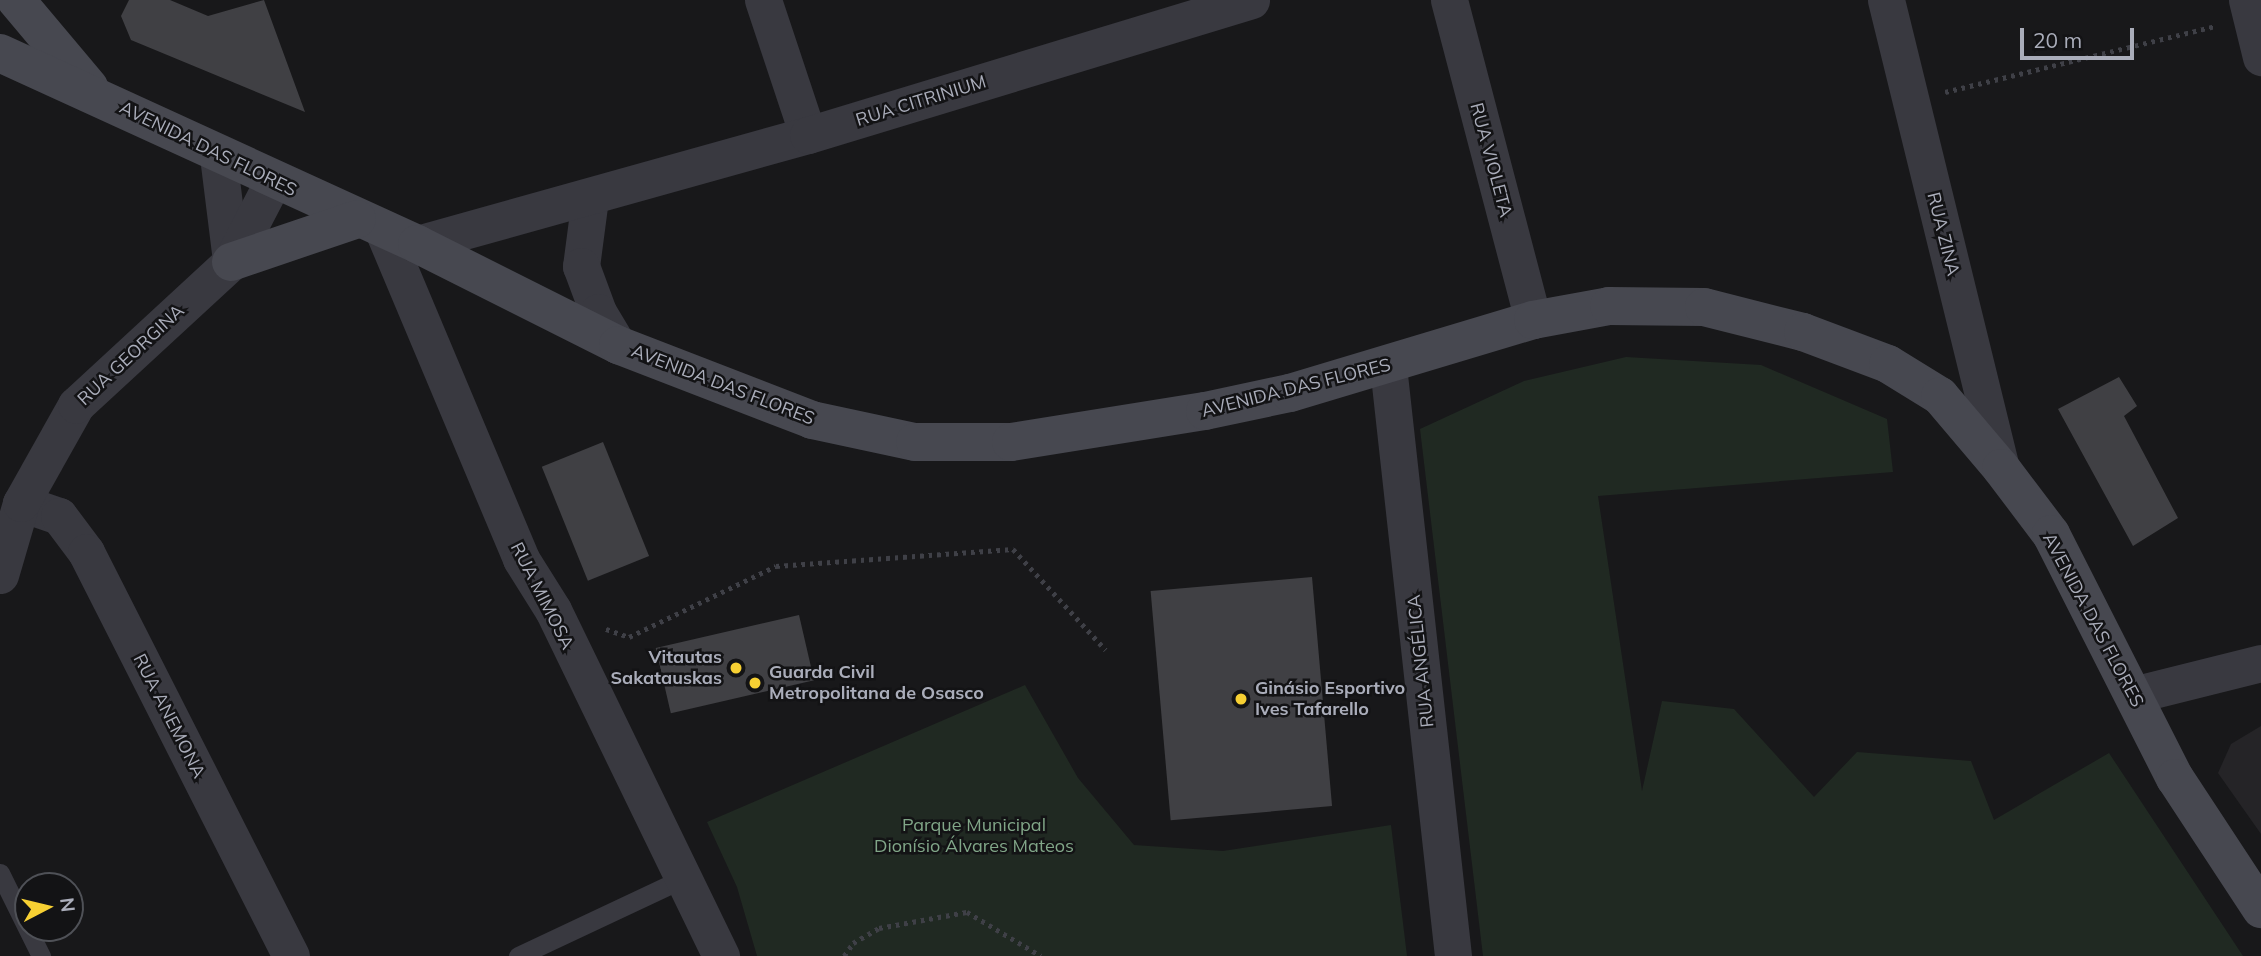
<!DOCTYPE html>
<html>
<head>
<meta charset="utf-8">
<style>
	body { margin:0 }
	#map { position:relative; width:2261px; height:956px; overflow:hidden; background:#18181a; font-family:Mulish,sans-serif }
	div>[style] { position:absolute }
	.built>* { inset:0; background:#252427 }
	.green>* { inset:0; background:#202922 }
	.building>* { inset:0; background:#404044; transform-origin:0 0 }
	.path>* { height:4.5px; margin-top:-2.25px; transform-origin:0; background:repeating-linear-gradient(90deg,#3f4047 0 3.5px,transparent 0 8.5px) }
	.lane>* { height:19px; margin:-9.5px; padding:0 9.5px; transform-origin:9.5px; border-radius:9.5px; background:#393940 }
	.street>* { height:37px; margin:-18.5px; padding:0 18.5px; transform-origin:18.5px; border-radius:18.5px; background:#393940 }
	.secondary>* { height:38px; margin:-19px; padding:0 19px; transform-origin:19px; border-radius:19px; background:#474850 }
	.dots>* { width:19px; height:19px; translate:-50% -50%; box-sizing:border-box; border:4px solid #131315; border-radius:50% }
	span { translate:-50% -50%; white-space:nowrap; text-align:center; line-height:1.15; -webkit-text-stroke:5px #131315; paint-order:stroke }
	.street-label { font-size:18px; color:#aaadba }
	.poi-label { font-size:18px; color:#aaadba; font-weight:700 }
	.right { translate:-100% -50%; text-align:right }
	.left { translate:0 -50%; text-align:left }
	.park-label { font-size:18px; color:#81a688 }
	.north { position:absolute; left:14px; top:872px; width:70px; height:70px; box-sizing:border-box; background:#131315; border:2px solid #4f5157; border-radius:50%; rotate:83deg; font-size:19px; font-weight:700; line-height:28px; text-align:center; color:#aaadba }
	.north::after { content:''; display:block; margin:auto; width:24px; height:32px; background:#f7d033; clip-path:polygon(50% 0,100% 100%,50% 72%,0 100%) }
	.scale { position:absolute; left:2020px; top:28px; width:114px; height:32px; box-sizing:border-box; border:4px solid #aaadba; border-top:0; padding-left:9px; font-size:21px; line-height:24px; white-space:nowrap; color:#aaadba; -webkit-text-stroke:5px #131315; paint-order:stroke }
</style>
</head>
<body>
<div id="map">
	<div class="built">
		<i style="clip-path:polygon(2261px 726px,2261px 834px,2218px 773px,2231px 744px)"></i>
	</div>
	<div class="green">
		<i style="clip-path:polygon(1626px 357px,1761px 365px,1887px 419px,1893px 472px,1598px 496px,1642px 791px,1662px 701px,1734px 709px,1814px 797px,1857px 752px,1971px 761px,1994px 820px,2109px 753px,2243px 956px,1483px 956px,1420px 429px,1524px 381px)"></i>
		<i style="clip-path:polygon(1025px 685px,1078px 778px,1134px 845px,1223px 851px,1391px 825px,1407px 956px,757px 956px,737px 887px,707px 822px)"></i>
	</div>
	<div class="building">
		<i style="clip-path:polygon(129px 0,170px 0,208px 16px,264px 0,305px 112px,131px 40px,121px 16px)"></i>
		<i style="clip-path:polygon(2119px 377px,2137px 406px,2124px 416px,2178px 518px,2133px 546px,2058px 409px)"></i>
		<i style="left:603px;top:442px;width:123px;height:66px;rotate:68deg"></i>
		<i style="left:1312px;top:577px;width:230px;height:162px;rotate:85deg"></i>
		<i style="left:799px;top:615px;width:67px;height:147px;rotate:77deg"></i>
	</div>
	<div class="path">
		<i style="left:1945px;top:92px;width:279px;rotate:-13.7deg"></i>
		<i style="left:606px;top:629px;width:24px;rotate:19deg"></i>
		<i style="left:629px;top:637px;width:163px;rotate:-25.8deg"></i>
		<i style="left:776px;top:566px;width:238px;rotate:-4.1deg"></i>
		<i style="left:1013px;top:549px;width:137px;rotate:47.4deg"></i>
		<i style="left:844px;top:956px;width:16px;rotate:-55deg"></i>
		<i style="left:853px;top:943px;width:30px;rotate:-30deg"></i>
		<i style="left:879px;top:928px;width:89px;rotate:-10.3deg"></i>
		<i style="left:967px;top:912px;width:86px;rotate:30.7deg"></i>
	</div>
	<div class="lane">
		<i style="left:0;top:873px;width:93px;rotate:63.7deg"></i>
		<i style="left:518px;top:956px;width:186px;rotate:-25.2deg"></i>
	</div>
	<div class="street">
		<i style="left:763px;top:0;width:142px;rotate:71.6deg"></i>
		<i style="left:1449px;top:0;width:331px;rotate:75.3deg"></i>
		<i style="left:1886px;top:0;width:482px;rotate:76.2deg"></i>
		<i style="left:2247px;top:0;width:59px;rotate:76.2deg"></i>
		<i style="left:218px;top:156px;width:106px;rotate:82.9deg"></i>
		<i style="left:590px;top:198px;width:69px;rotate:97.5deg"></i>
		<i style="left:581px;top:266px;width:49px;rotate:69.7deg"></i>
		<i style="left:598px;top:312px;width:39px;rotate:59deg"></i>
		<i style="left:382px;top:228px;width:359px;rotate:67.2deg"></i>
		<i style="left:521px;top:559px;width:60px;rotate:57.9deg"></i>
		<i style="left:553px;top:610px;width:385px;rotate:64.1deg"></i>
		<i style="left:417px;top:244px;width:406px;rotate:-15.6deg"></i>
		<i style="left:808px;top:135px;width:463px;rotate:-16.9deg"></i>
		<i style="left:1388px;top:366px;width:594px;rotate:83.71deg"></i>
		<i style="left:21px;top:503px;width:40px;rotate:18.9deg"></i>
		<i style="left:59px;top:516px;width:45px;rotate:53.1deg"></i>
		<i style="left:86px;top:552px;width:453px;rotate:63.1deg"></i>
		<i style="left:0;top:575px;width:75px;rotate:-73.7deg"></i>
		<i style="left:21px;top:503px;width:112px;rotate:-60.7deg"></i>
		<i style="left:76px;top:405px;width:211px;rotate:-42.7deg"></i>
		<i style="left:231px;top:262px;width:91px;rotate:-62.6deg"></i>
		<i style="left:2133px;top:695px;width:132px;rotate:-14deg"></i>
	</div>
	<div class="secondary">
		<i style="left:16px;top:0;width:114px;rotate:50deg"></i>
		<i style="left:0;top:53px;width:459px;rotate:24.6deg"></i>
		<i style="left:417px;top:244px;width:225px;rotate:26.7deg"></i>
		<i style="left:618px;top:345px;width:208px;rotate:21.1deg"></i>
		<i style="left:812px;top:420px;width:105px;rotate:12.1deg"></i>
		<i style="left:915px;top:442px;width:96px"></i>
		<i style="left:1011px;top:442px;width:196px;rotate:-9.1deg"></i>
		<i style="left:1205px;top:411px;width:87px;rotate:-12deg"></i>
		<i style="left:1290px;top:393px;width:254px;rotate:-16.7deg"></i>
		<i style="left:1533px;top:320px;width:77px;rotate:-10.4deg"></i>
		<i style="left:1609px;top:306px;width:95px;rotate:0.6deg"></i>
		<i style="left:1704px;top:307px;width:102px;rotate:14.2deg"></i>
		<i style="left:1803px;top:332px;width:91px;rotate:20.6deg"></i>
		<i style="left:1888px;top:364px;width:61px;rotate:31.6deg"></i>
		<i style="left:1940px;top:396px;width:94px;rotate:49.7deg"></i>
		<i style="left:2001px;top:468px;width:83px;rotate:52.9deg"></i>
		<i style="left:2051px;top:534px;width:274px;rotate:63.1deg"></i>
		<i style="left:2175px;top:778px;width:157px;rotate:56.7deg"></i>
		<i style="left:231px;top:262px;width:133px;rotate:-18.8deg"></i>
	</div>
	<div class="dots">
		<i style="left:736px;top:668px;background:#f7d033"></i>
		<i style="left:755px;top:683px;background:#f7d033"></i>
		<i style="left:1241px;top:699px;background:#f7d033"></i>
	</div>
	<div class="street-label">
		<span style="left:921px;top:101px;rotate:-17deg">RUA CITRINIUM</span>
		<span style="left:208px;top:149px;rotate:26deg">AVENIDA DAS FLORES</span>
		<span style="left:1491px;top:160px;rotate:75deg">RUA VIOLETA</span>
		<span style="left:1943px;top:234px;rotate:76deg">RUA ZINA</span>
		<span style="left:131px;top:355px;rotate:-43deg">RUA GEORGINA</span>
		<span style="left:723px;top:385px;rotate:21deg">AVENIDA DAS FLORES</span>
		<span style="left:1296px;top:388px;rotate:-14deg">AVENIDA DAS FLORES</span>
		<span style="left:542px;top:596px;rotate:63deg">RUA MIMOSA</span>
		<span style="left:2093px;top:620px;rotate:62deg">AVENIDA DAS FLORES</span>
		<span style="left:1421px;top:661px;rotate:-96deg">RUA ANGÉLICA</span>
		<span style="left:169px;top:716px;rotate:63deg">RUA ANEMONA</span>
	</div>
	<div class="poi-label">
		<span class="right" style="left:722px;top:668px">Vitautas<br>Sakatauskas</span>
		<span class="left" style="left:769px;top:683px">Guarda Civil<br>Metropolitana de Osasco</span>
		<span class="left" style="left:1255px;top:699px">Ginásio Esportivo<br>Ives Tafarello</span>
	</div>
	<div class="park-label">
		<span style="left:974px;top:836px">Parque Municipal<br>Dionísio Álvares Mateos</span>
	</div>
	<div class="north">N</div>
	<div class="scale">20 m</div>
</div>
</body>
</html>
